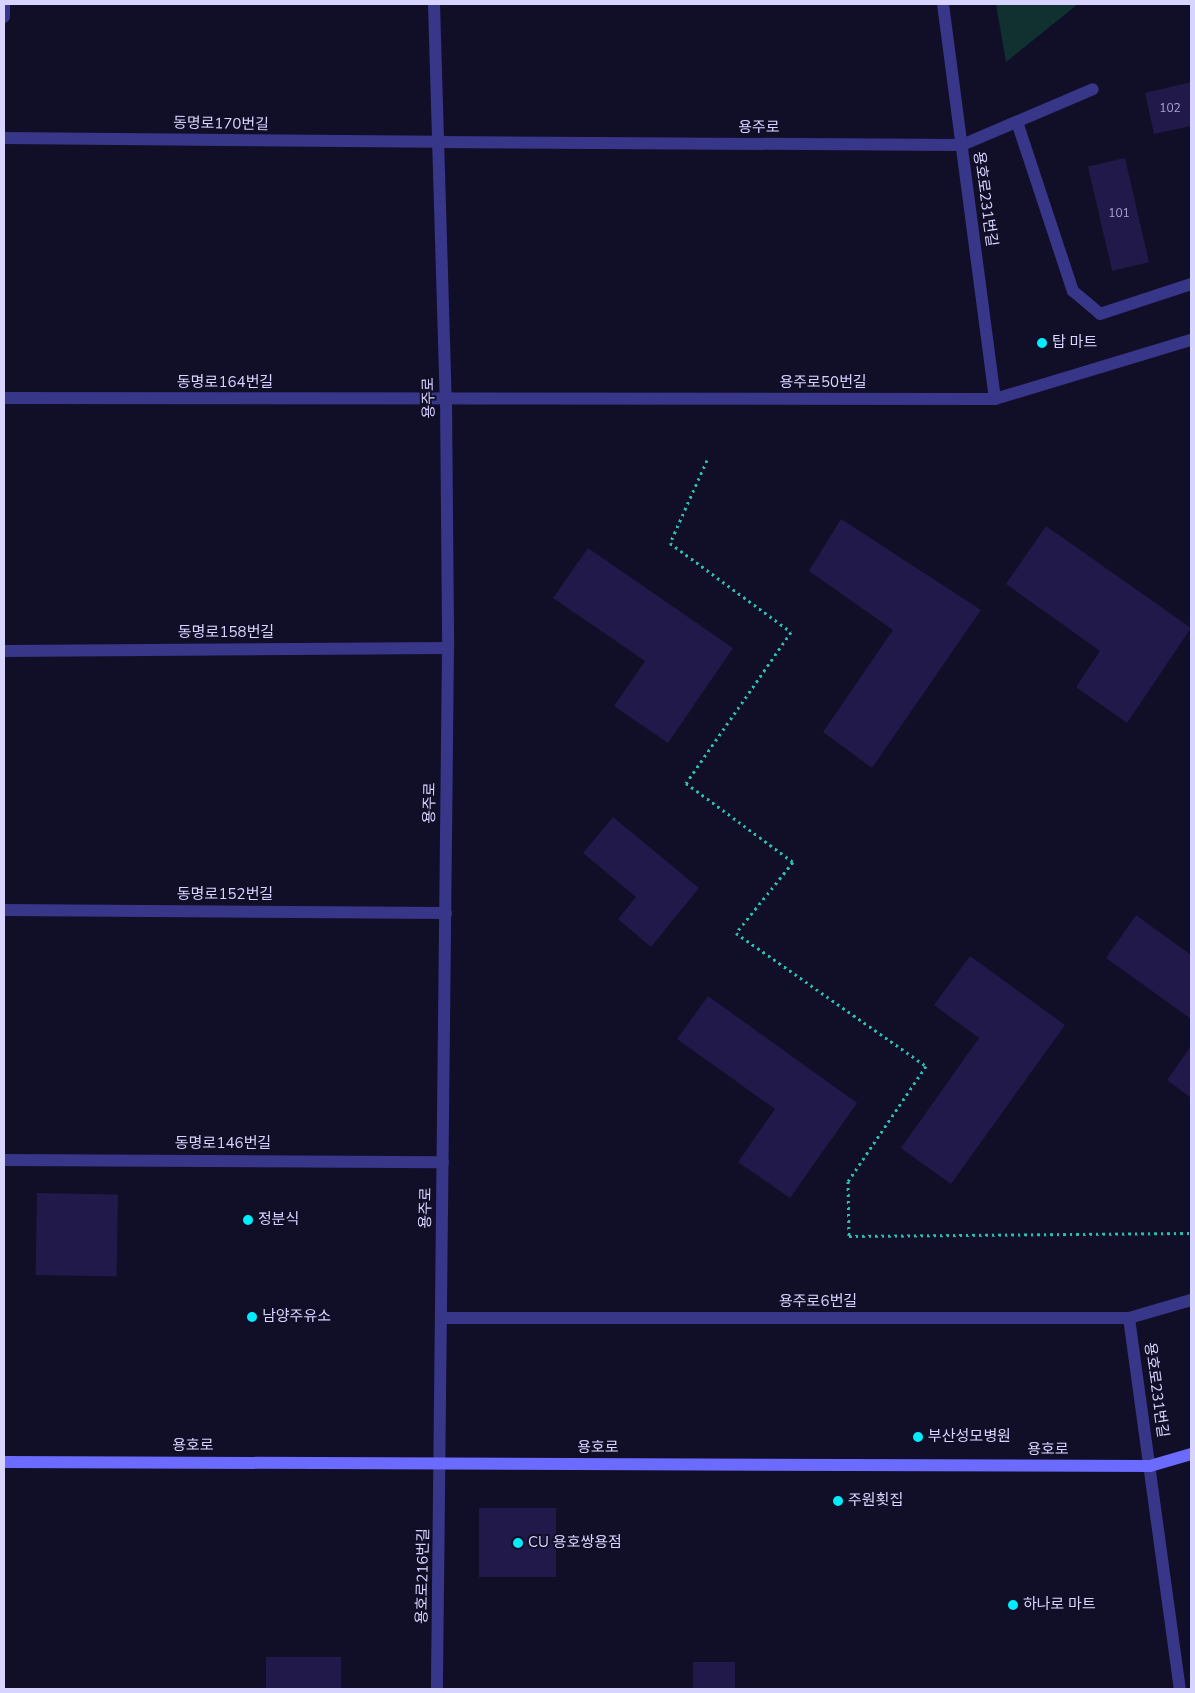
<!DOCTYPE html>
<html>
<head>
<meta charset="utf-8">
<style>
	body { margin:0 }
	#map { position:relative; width:1195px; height:1693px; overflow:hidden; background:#110e27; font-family:"Nunito Sans","Noto Sans KR",sans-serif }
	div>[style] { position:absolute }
	.green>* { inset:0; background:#10312f }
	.building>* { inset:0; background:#211949; transform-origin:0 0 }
	.path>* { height:3px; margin-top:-1.5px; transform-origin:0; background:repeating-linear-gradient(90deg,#28beb1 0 2.5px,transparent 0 6.5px) }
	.service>* { height:12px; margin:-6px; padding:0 6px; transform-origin:6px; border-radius:6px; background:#373688 }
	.minor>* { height:12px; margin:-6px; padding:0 6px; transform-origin:6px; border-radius:6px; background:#373688 }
	.secondary>* { height:12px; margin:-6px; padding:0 6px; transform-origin:6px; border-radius:6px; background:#6b6bff }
	.dots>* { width:14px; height:14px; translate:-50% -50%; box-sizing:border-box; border:2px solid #110e27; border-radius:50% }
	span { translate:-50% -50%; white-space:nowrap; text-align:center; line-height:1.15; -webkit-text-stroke:4px #110e27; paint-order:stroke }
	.number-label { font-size:12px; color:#aaa5d2 }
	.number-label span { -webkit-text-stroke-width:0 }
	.street-label { font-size:15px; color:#d7d4ff }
	.poi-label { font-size:15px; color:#d7d4ff }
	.left { translate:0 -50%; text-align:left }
	.frame { position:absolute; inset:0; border:5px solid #d7d4ff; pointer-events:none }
</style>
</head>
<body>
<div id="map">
	<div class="green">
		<i style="clip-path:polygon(996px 4px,1078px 4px,1006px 62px)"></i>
	</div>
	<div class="building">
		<i style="clip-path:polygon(1191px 82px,1191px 126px,1154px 134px,1145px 93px)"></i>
		<i style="left:1125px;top:158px;width:107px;height:38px;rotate:77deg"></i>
		<i style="clip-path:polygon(841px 519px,981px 610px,872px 768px,823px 732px,893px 630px,809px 571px)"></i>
		<i style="clip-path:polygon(1046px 526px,1191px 628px,1127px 723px,1076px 687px,1100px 651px,1006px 584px)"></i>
		<i style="clip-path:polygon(588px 548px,733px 648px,668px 743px,614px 706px,645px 661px,553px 598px)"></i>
		<i style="clip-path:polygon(613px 817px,699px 888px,651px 947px,618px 919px,636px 897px,583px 853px)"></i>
		<i style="clip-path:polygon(1136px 915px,1191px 955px,1191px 1019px,1106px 958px)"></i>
		<i style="clip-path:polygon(970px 956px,1065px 1025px,951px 1184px,901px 1148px,979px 1038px,934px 1005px)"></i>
		<i style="clip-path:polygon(708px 996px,857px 1103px,790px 1198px,738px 1162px,775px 1109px,677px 1039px)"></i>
		<i style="clip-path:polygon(1191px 1046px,1191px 1098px,1167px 1080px)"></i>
		<i style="left:37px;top:1193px;width:81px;height:82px;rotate:1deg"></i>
		<i style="left:556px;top:1508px;width:69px;height:77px;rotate:90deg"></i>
		<i style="left:266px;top:1657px;width:75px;height:32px"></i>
		<i style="left:735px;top:1662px;width:27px;height:42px;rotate:90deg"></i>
	</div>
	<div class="path">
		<i style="left:707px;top:460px;width:91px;rotate:114deg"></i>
		<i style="left:670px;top:543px;width:150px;rotate:36.3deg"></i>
		<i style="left:791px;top:632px;width:184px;rotate:124.8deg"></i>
		<i style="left:686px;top:783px;width:133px;rotate:36.4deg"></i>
		<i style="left:793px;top:862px;width:91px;rotate:128.8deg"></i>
		<i style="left:736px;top:933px;width:232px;rotate:35deg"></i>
		<i style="left:926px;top:1066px;width:139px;rotate:124.1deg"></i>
		<i style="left:848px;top:1181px;width:55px;rotate:89deg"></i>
		<i style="left:849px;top:1236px;width:342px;rotate:-0.5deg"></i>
	</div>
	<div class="service">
		<i style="left:1017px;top:122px;width:178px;rotate:71.7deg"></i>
		<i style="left:1073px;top:291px;width:35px;rotate:40deg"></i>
		<i style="left:1100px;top:314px;width:96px;rotate:-18.2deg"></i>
		<i style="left:437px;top:142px;width:525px;rotate:0.33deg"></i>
		<i style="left:962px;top:145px;width:142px;rotate:-23.1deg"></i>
	</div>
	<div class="minor">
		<i style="left:434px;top:4px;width:396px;rotate:88.3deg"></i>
		<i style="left:446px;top:400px;width:248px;rotate:89.5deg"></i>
		<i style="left:448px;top:648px;width:1041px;rotate:90.61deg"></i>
		<i style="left:943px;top:4px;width:398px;rotate:82.5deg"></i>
		<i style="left:4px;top:17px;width:13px;rotate:-90deg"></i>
		<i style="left:4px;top:138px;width:433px;rotate:0.5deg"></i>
		<i style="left:4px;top:398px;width:991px;rotate:0.06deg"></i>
		<i style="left:995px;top:399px;width:205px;rotate:-16.8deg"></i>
		<i style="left:4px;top:651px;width:444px;rotate:-0.4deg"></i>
		<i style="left:4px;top:910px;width:442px;rotate:0.4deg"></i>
		<i style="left:4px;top:1160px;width:439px;rotate:0.3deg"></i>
		<i style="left:441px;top:1318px;width:688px"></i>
		<i style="left:1129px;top:1318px;width:65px;rotate:-16.2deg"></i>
		<i style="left:1129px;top:1318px;width:374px;rotate:82.2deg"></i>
	</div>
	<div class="secondary">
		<i style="left:4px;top:1462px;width:1146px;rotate:0.2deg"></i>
		<i style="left:1150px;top:1466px;width:43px;rotate:-16.3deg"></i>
	</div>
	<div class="dots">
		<i style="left:1042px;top:343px;background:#00ecff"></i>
		<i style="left:248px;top:1220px;background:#00ecff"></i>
		<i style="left:252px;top:1317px;background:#00ecff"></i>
		<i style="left:918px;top:1437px;background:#00ecff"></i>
		<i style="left:838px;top:1501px;background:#00ecff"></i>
		<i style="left:518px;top:1543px;background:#00ecff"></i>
		<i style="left:1013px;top:1605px;background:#00ecff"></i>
	</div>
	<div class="number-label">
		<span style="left:1170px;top:109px">102</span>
		<span style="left:1119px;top:214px">101</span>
	</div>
	<div class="street-label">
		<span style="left:221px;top:124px;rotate:1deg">동명로170번길</span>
		<span style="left:759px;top:128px">용주로</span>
		<span style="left:985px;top:199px;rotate:82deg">용호로231번길</span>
		<span style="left:225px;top:383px">동명로164번길</span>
		<span style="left:823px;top:383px">용주로50번길</span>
		<span style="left:429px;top:398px;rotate:-91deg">용주로</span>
		<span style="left:226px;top:633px">동명로158번길</span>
		<span style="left:430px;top:803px;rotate:-89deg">용주로</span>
		<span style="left:225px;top:895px">동명로152번길</span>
		<span style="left:223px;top:1144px">동명로146번길</span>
		<span style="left:426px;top:1208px;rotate:-89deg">용주로</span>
		<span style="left:818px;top:1302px">용주로6번길</span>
		<span style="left:1156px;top:1390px;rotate:82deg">용호로231번길</span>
		<span style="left:193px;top:1446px">용호로</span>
		<span style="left:598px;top:1448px">용호로</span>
		<span style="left:1048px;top:1450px">용호로</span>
		<span style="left:423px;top:1576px;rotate:-89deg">용호로216번길</span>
	</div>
	<div class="poi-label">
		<span class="left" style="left:1052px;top:343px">탑 마트</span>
		<span class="left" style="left:258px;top:1220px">정분식</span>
		<span class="left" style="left:262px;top:1317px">남양주유소</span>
		<span class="left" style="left:928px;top:1437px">부산성모병원</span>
		<span class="left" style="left:848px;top:1501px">주원횟집</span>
		<span class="left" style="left:528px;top:1543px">CU 용호쌍용점</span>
		<span class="left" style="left:1023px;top:1605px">하나로 마트</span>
	</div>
	<div class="frame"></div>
</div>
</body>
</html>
